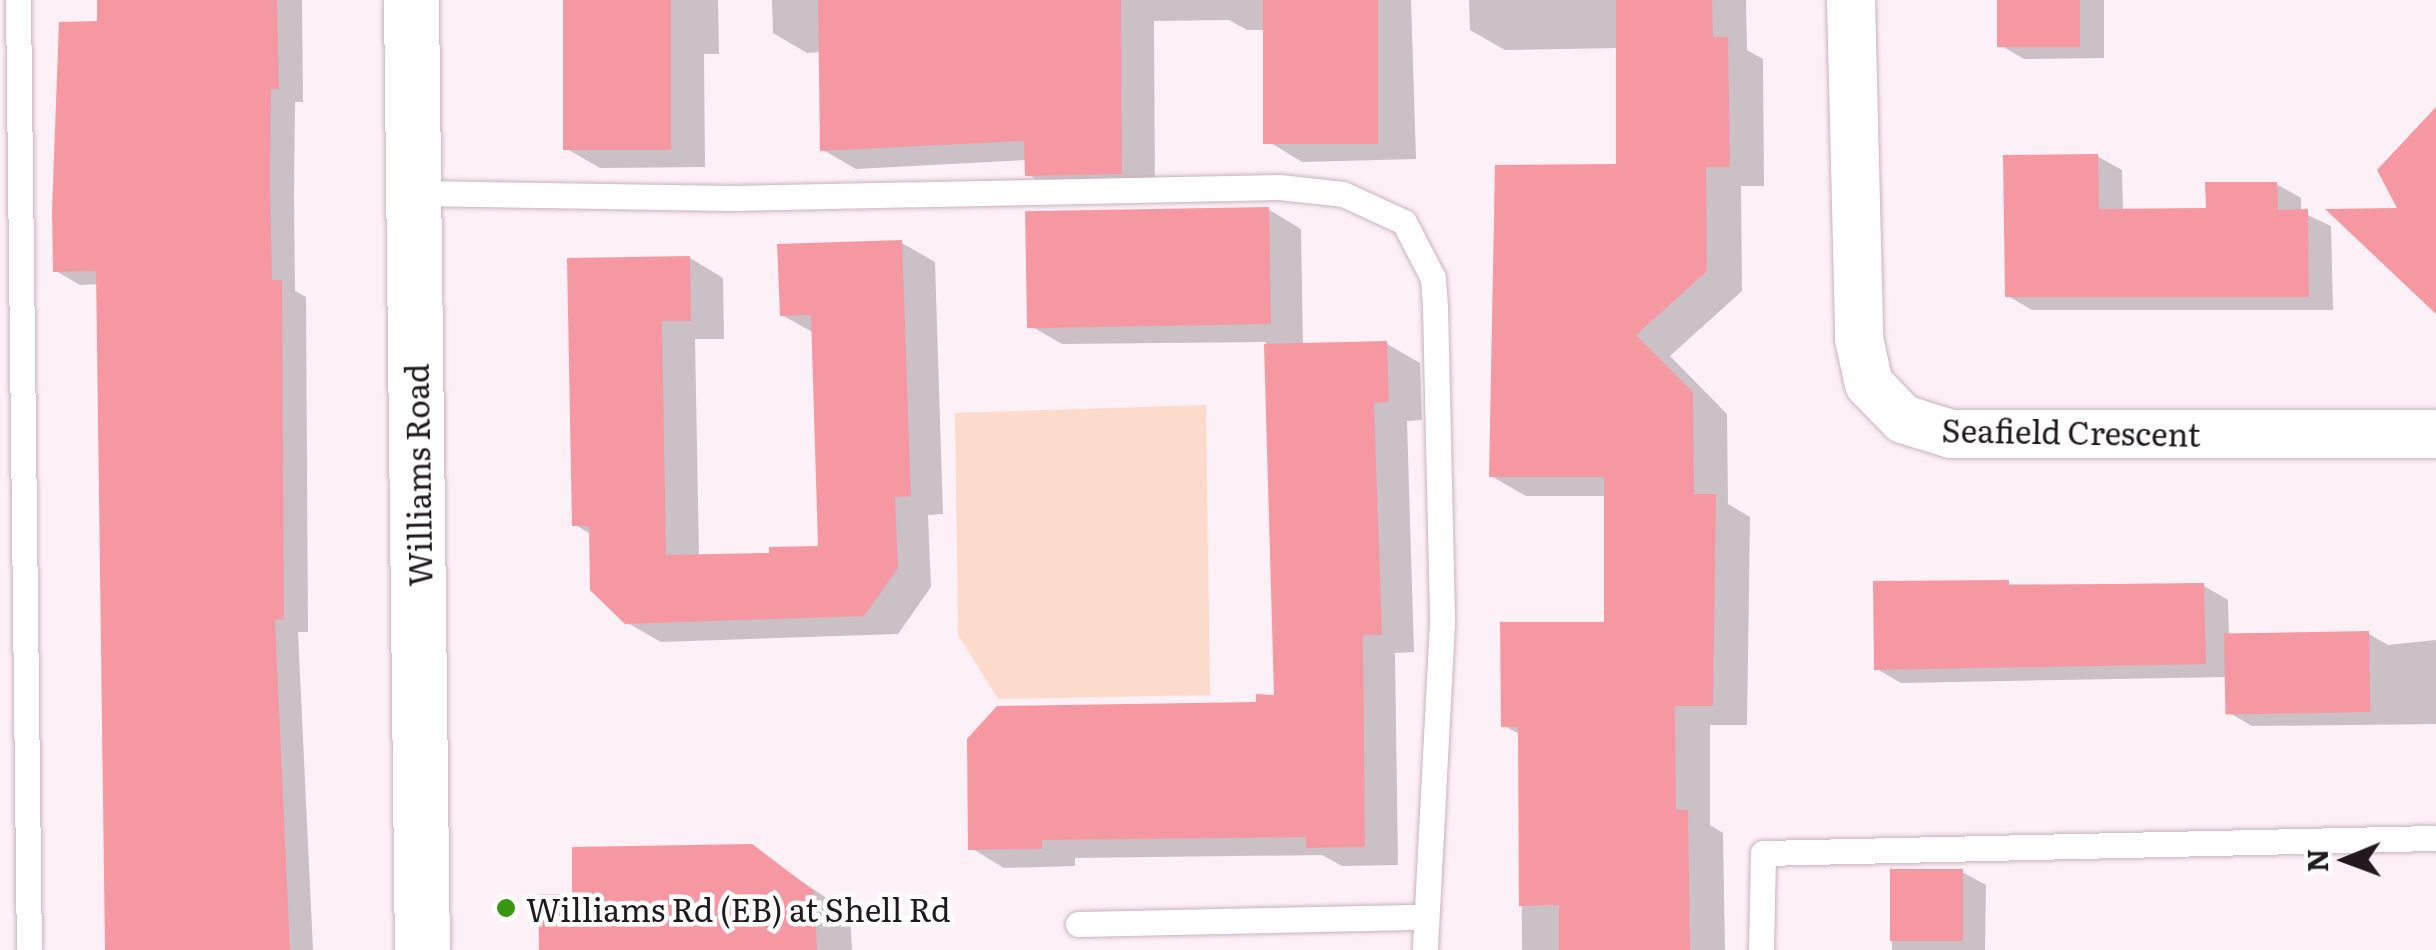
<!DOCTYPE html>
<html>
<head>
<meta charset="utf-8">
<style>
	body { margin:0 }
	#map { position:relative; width:2436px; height:950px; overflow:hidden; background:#fef0f7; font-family:Literata,serif }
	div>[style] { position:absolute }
	.green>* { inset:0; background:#fddbcc }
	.shadow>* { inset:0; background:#0003 }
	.building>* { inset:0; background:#f598a1; transform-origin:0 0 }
	.roads { filter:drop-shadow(0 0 2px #c9b2bf) drop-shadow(0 0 2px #c9b2bf) }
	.service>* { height:25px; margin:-12.5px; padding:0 12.5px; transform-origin:12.5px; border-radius:12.5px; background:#fff }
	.minor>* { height:48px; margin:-24px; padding:0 24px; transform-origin:24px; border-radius:24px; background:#fff }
	.tertiary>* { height:55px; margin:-27.5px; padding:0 27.5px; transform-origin:27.5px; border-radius:27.5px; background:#fff }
	.dots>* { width:28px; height:28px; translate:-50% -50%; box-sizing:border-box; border:5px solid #fff; border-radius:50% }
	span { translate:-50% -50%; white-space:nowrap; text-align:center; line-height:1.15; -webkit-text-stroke:9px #fff; paint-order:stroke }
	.street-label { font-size:32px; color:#21191e }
	.poi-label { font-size:32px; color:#21191e }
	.left { translate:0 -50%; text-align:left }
	.north { position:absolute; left:2296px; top:810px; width:100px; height:100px; -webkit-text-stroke:8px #fff; paint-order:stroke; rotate:269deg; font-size:28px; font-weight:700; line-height:40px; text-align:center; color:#21191e }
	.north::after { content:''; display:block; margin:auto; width:35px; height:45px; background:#21191e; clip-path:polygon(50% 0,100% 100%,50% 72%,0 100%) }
</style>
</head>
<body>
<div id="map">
	<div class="green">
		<i style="clip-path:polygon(1206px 405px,1210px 695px,998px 699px,958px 635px,955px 413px)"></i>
	</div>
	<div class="shadow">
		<i style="clip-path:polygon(99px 0,302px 0,303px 102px,295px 102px,294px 196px,295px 291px,306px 297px,308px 632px,298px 632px,313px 950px,106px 950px,99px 284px,80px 285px,56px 271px,56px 105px,62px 104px,100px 23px)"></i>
		<i style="clip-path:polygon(566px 0,718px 0,719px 54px,704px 54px,705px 167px,600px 168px,567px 149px)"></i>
		<i style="clip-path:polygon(772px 0,1411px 0,1416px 159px,1302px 162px,1269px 142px,1266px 30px,1247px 30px,1229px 20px,1154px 21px,1155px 192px,1061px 194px,1027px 174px,1027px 160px,856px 169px,823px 150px,821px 52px,807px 53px,773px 33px)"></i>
		<i style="clip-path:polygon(1469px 0,1746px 0,1747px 50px,1763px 59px,1764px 186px,1741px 186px,1742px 291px,1670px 356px,1727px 414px,1728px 504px,1750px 517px,1747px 725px,1710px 725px,1710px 825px,1723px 833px,1725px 950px,1522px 950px,1521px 735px,1503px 725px,1606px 624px,1607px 496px,1526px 496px,1491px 476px,1619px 167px,1619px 48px,1505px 50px,1470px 30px)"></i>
		<i style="clip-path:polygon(2000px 0,2104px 0,2104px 58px,2024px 59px,2000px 45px)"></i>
		<i style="clip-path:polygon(2097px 156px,2122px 170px,2123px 211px,2208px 211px,2276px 184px,2301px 198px,2301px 212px,2331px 226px,2333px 310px,2032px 310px,2008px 296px)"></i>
		<i style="clip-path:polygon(1268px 209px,1301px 229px,1303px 346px,1387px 344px,1420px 363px,1422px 420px,1407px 421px,1414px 652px,1395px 653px,1398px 865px,1342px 866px,1322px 855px,1075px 858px,1075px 866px,1004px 868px,971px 848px,1276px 697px,1266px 342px,1062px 344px,1029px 325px)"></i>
		<i style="clip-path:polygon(902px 243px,935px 262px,943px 514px,928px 515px,931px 587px,898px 634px,661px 642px,626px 622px,592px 535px,574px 524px,570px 260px,690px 258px,723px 278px,724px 339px,695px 339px,699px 557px,772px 555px,820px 548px,814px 333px,782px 315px)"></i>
		<i style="clip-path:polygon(1875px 583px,2204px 586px,2228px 600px,2229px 636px,2369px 634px,2388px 645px,2436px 640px,2436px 724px,2252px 726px,2228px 712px,2227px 677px,1901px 683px,1877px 669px)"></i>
		<i style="clip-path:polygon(751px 847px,850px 914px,852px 950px,542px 950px,575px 896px)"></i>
		<i style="clip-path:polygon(1893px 871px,1962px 872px,1986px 885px,1985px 950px,1892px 950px)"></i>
	</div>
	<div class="building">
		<i style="clip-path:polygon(97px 0,277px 0,279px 89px,271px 89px,270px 181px,272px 280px,282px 280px,284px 619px,275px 620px,290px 950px,105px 950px,96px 271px,53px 272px,52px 210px,59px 22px,97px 21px)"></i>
		<i style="left:563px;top:0;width:108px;height:150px"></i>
		<i style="clip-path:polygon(818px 0,1121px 0,1122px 174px,1025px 176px,1024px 141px,820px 151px)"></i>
		<i style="left:1263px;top:0;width:115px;height:144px"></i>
		<i style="clip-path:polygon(1616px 0,1712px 0,1713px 37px,1728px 37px,1730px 167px,1706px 167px,1707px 271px,1636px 335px,1693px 392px,1694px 494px,1716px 494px,1713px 706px,1675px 706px,1676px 810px,1688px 810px,1690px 950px,1559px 950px,1559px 905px,1519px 906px,1518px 727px,1501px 727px,1500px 622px,1604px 622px,1604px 477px,1489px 477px,1495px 165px,1616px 164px)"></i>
		<i style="left:1997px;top:0;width:83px;height:47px"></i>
		<i style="clip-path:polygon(2436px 107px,2436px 314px,2325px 209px,2397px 208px,2377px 170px)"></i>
		<i style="clip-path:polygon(2098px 154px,2099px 209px,2206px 208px,2205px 182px,2277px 182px,2278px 210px,2308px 209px,2309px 297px,2005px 297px,2003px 155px)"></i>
		<i style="left:1269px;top:207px;width:117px;height:244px;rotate:89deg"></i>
		<i style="clip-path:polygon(902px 240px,911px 496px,895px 497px,898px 568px,864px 616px,625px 624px,590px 590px,589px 526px,572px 526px,567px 258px,690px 256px,691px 321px,662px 321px,666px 555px,769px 553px,769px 547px,818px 546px,811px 315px,780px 316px,777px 244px)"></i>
		<i style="clip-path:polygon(1387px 341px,1389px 402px,1374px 403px,1382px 635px,1363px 635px,1365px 847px,1306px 848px,1306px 837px,1042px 840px,1042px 849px,968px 850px,967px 739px,997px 706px,1256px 702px,1256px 694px,1274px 695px,1264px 344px)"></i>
		<i style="clip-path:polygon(2009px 580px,2009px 585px,2204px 583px,2206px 664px,1874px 670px,1873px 581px)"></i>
		<i style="left:2369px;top:631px;width:81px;height:145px;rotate:89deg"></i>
		<i style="clip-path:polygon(752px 844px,814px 891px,817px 950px,539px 950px,538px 894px,572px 894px,572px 847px)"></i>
		<i style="left:1890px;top:869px;width:73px;height:72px"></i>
	</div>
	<div class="roads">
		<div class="service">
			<i style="left:18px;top:0;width:950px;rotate:89.34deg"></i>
			<i style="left:414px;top:193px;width:317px;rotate:0.9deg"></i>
			<i style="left:731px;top:198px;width:548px;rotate:-1.15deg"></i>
			<i style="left:1279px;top:187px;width:64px;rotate:6.2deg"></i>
			<i style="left:1343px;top:194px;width:67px;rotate:24.7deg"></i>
			<i style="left:1404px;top:222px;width:63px;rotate:62.6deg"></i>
			<i style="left:1433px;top:278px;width:29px;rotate:86deg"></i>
			<i style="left:1435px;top:307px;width:316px;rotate:88.7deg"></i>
			<i style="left:1442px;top:623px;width:327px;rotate:93deg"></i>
			<i style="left:1078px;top:924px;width:347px;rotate:-1.2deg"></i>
			<i style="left:1761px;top:950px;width:97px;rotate:-88.8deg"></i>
			<i style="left:1763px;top:853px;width:673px;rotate:-1.28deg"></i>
		</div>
		<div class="minor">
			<i style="left:1851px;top:0;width:339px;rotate:88.6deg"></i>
			<i style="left:1859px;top:339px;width:46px;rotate:77.5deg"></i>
			<i style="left:1869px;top:384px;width:49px;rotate:45.8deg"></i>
			<i style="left:1903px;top:419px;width:50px;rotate:17.4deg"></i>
			<i style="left:1951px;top:434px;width:485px"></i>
		</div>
		<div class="tertiary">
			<i style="left:411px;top:0;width:950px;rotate:89.34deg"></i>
		</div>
	</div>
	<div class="dots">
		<i style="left:506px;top:908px;background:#3b9611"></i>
	</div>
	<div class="street-label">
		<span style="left:2071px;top:431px;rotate:1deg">Seafield Crescent</span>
		<span style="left:417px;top:475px;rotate:-91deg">Williams Road</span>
	</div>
	<div class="poi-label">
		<span class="left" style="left:526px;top:908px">Williams Rd (EB) at Shell Rd</span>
	</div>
	<div class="north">N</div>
</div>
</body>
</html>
